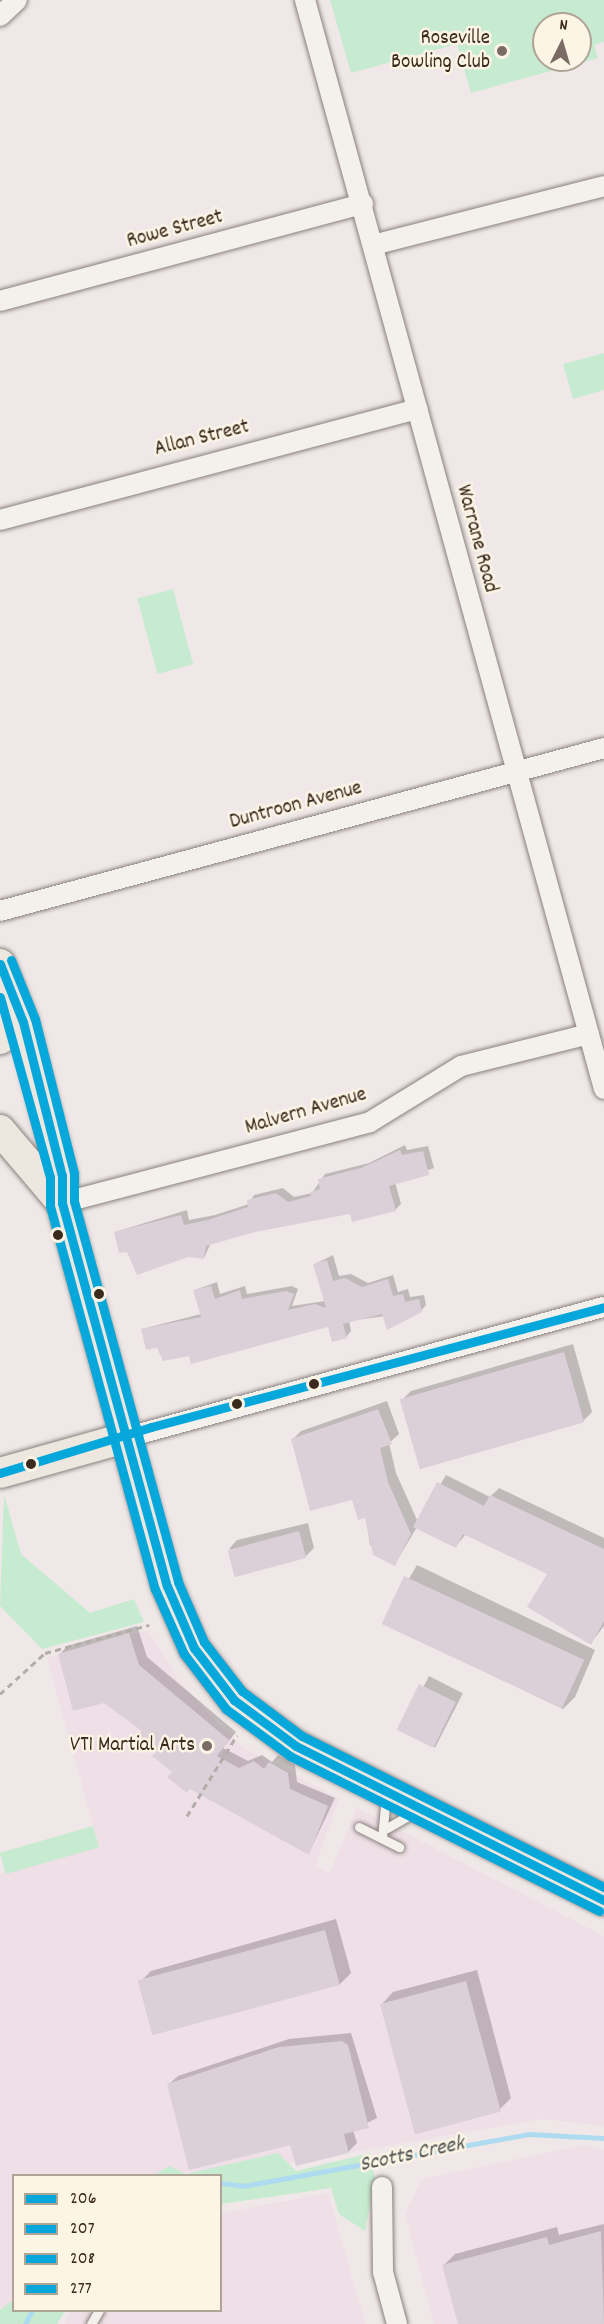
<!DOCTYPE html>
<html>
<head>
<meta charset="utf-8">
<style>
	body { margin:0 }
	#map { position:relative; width:604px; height:2324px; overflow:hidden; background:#f0e8e8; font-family:Dekko,sans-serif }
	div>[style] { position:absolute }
	.built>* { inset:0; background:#efdfe6 }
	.green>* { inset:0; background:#c7ebd0; transform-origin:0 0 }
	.shadow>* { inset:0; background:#0003; transform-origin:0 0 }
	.stream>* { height:5px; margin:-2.5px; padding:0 2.5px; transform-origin:2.5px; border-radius:2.5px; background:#aedbf0 }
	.building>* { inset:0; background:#dbd0d7; transform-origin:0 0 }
	.path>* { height:3px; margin-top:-1.5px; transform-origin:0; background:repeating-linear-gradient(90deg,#b2ada8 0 6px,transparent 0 10.5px) }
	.roads { filter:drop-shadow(0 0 2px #88817e) drop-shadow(0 0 2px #88817e) }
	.service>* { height:9px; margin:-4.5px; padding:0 4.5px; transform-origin:4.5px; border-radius:4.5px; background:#f4f0eb }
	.minor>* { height:20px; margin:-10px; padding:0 10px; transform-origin:10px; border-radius:10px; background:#f4f0eb }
	.primary>* { height:30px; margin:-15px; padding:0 15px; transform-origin:15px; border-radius:15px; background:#ede7df }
	.trunk>* { height:32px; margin:-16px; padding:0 16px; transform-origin:16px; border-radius:16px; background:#ede7df }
	.bus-1>* { height:9px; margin:-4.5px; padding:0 4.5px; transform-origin:4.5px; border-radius:4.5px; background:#06a7da }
	.bus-2>* { height:9px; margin:-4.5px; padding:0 4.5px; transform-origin:4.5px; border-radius:4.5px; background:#06a7da }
	.bus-3>* { height:9px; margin:-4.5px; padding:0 4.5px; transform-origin:4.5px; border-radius:4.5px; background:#06a7da }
	.bus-4>* { height:9px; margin:-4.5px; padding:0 4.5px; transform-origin:4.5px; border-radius:4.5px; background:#06a7da }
	.dots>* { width:16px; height:16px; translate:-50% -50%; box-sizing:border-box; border:3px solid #fcf5e5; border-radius:50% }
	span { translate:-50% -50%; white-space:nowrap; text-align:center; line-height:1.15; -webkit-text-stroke:5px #fcf5e5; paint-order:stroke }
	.poi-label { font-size:21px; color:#3b2a1e }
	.right { translate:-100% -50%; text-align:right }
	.street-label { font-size:21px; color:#3b2a1e }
	.water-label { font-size:22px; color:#515554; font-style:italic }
	.legend { position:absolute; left:12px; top:2174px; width:210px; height:138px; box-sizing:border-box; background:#fcf5e5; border:2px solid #afa495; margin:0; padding:8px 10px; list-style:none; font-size:18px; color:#3b2a1e }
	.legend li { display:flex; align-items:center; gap:12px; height:30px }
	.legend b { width:30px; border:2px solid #afa495 }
	.north { position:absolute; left:532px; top:12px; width:60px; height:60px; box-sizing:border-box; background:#fcf5e5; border:2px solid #afa495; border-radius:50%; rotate:5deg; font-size:16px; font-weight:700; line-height:24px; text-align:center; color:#3b2a1e }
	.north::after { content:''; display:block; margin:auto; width:21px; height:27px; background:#7a6c65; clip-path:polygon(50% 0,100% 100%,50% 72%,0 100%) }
</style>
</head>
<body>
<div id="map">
	<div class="built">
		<i style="clip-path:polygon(148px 1630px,177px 1678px,220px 1726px,246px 1749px,339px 1799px,315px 1866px,330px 1873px,357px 1808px,604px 1936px,604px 2126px,542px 2119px,279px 2165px,150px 2176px,14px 2176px,14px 2310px,0 2324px,0 1874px,99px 1847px,47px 1658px)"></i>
		<i style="clip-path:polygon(584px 2145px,604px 2150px,604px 2324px,434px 2324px,405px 2214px,422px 2179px)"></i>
		<i style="clip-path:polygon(328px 2193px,365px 2324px,64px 2324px,72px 2311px,220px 2310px,221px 2213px)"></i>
	</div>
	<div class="green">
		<i style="clip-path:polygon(evenodd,330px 0,604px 0,604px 42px,594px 45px,598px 58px,471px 93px,457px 44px,351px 73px,330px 0,544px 24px,580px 24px,580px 60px,544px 60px,544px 24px)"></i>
		<i style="clip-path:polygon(604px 353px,604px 390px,573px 399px,563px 364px)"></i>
		<i style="left:173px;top:589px;width:78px;height:37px;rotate:75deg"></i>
		<i style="clip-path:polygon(4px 1494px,21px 1554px,90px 1613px,134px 1599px,144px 1622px,42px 1649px,0 1606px)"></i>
		<i style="left:93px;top:1826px;width:22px;height:97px;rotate:74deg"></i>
		<i style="clip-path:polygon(278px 2153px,296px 2171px,370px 2153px,375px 2179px,365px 2231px,339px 2214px,331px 2188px,221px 2204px,220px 2176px,153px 2176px,169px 2166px,186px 2174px)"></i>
		<i style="clip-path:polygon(13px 2300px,14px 2310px,65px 2311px,57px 2324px,0 2324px,0 2310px)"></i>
	</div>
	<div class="shadow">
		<i style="clip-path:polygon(405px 1145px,407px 1150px,428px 1146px,434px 1168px,395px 1182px,401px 1204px,395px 1210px,351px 1212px,254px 1231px,211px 1243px,204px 1258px,128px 1250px,115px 1232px,187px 1210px,189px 1220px,215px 1215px,249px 1204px,254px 1195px,283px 1188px,294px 1197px,312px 1193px,325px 1174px,369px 1163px)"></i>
		<i style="clip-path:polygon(333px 1255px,339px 1276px,351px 1274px,368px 1283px,393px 1275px,398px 1292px,408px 1289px,410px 1297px,424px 1295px,426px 1305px,421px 1311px,349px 1321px,351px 1331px,346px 1337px,329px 1325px,190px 1354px,158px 1346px,142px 1329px,201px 1314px,195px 1290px,217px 1282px,220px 1294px,245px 1286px,247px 1294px,292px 1286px,298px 1289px,292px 1306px,325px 1301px,315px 1264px)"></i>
		<i style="clip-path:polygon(573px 1344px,592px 1412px,583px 1421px,402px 1400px,411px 1391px)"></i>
		<i style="clip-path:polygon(387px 1401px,399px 1434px,389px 1443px,396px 1473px,418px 1522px,446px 1475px,490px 1497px,499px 1488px,604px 1538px,604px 1626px,591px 1643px,549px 1574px,466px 1534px,455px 1547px,417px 1527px,395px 1564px,370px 1545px,366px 1516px,353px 1498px,293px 1439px,301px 1431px)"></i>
		<i style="clip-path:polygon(308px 1523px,314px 1548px,305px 1557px,229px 1549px,237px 1540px)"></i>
		<i style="clip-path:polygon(417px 1565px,595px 1650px,575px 1697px,563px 1709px,383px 1623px)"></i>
		<i style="clip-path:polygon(137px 1626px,147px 1657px,236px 1732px,223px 1748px,248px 1761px,262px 1755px,272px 1762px,278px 1755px,295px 1765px,297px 1782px,335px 1798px,309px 1853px,174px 1772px,144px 1731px,60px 1654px,67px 1646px)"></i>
		<i style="left:429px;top:1676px;width:38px;height:61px;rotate:27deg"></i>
		<i style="clip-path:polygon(336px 1919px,351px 1973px,340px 1984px,140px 1982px,151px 1971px)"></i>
		<i style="clip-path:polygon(477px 1970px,511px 2098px,500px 2109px,382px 2004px,393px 1992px)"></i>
		<i style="clip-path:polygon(351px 2033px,377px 2118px,353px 2130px,357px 2143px,348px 2152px,291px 2143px,169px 2084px,178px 2076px,289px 2039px)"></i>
		<i style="clip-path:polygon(604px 2224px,604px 2324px,459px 2324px,444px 2265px,455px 2254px,557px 2227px,559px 2235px)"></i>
	</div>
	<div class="stream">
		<i style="left:220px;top:2183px;width:23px;rotate:7deg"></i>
		<i style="left:243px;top:2186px;width:290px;rotate:-10.3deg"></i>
		<i style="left:528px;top:2134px;width:76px;rotate:3deg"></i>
		<i style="left:25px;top:2324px;width:16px;rotate:-63deg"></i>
	</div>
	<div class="building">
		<i style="clip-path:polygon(400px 1150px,402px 1155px,423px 1151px,429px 1175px,389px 1186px,396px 1211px,352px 1222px,350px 1214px,255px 1232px,206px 1246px,204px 1259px,188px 1257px,137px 1275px,127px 1252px,119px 1253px,114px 1232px,181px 1215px,184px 1225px,208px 1220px,248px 1207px,247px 1200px,276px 1193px,288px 1202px,311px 1196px,310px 1192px,320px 1189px,318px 1179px,361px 1168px)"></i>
		<i style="clip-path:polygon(327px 1260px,333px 1281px,345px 1278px,362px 1287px,388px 1279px,393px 1296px,403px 1294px,405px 1302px,419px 1299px,422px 1312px,387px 1330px,382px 1314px,343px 1324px,347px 1338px,332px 1342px,328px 1327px,191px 1364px,189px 1356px,163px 1361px,157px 1348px,146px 1350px,141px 1329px,201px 1317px,193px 1290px,211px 1286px,215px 1299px,240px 1290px,242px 1299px,286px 1291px,294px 1294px,288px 1310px,315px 1304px,326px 1308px,313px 1264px)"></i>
		<i style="left:564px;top:1352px;width:73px;height:171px;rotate:74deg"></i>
		<i style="clip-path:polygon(378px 1409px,392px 1444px,380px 1448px,388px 1482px,411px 1534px,395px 1566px,373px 1555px,365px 1518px,358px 1520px,352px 1500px,310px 1511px,291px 1439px)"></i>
		<i style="clip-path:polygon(437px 1482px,484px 1506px,490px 1495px,604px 1549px,604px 1621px,591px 1645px,527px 1607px,547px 1574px,463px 1534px,456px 1548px,413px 1527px)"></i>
		<i style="left:299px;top:1531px;width:28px;height:74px;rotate:75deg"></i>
		<i style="left:404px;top:1576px;width:199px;height:53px;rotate:25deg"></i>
		<i style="clip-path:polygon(129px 1633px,139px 1665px,229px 1740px,217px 1756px,239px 1768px,254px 1761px,264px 1769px,269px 1762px,288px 1773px,290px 1789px,328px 1806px,309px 1855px,190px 1789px,187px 1793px,167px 1777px,172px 1772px,152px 1756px,158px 1751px,139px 1735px,142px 1731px,104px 1703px,73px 1711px,58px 1654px)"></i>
		<i style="left:419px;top:1684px;width:41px;height:51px;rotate:26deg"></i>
		<i style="left:325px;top:1930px;width:57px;height:194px;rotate:75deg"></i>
		<i style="left:466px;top:1981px;width:135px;height:89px;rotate:75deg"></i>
		<i style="clip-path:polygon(342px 2041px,348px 2045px,369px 2128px,344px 2134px,349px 2153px,296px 2166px,290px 2145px,189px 2170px,167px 2084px,279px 2047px)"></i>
		<i style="clip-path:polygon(601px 2231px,604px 2324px,458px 2324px,442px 2265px,547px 2237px,549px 2245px)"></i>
	</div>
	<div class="path">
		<i style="left:0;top:1694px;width:61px;rotate:-42.3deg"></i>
		<i style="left:45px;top:1653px;width:108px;rotate:-15.1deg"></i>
		<i style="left:187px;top:1816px;width:95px;rotate:-58.3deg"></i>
	</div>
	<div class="roads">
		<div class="service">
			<i style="left:359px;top:1827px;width:45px;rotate:26.6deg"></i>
			<i style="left:387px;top:1828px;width:34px;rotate:-30deg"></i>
			<i style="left:382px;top:1838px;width:42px;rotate:-84.6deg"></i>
			<i style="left:91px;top:2324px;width:16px;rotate:-60deg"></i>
		</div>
		<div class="minor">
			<i style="left:305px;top:0;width:1129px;rotate:74.65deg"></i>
			<i style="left:0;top:16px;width:23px;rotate:-43deg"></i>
			<i style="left:373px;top:245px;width:238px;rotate:-14.3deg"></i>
			<i style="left:0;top:301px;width:376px;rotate:-15deg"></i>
			<i style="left:0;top:520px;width:432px;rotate:-14.9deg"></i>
			<i style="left:0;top:911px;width:626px;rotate:-15.1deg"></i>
			<i style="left:62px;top:1203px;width:318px;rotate:-14.7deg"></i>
			<i style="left:370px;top:1122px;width:107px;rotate:-31.6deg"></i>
			<i style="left:461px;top:1066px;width:132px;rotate:-14deg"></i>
			<i style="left:128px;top:1437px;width:493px;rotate:-15.3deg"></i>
			<i style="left:382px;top:2187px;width:85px;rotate:89.3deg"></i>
			<i style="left:383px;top:2272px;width:54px;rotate:74.9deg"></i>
		</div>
		<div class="primary">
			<i style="left:0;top:964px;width:62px;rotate:68.4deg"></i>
			<i style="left:23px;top:1022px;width:159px;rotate:75.8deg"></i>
			<i style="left:62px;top:1176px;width:27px;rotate:90deg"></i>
			<i style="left:62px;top:1203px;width:397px;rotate:74.7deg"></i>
			<i style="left:167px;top:1586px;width:68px;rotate:66.5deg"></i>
			<i style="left:194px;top:1648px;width:66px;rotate:52.4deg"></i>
			<i style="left:234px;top:1700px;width:77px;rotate:36.6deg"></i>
			<i style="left:296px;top:1746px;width:344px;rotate:26.6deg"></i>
			<i style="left:0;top:1130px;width:96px;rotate:49.7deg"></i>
			<i style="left:0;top:1473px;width:133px;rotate:-15.7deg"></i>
		</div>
		<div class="trunk">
			<i style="left:0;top:1015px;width:23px;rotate:90deg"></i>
		</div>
	</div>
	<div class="bus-1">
		<i style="left:0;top:964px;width:62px;rotate:68.4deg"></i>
		<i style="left:23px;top:1022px;width:159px;rotate:75.8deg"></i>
		<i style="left:62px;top:1176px;width:27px;rotate:90deg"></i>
		<i style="left:62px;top:1203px;width:397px;rotate:74.7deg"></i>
		<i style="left:167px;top:1586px;width:68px;rotate:66.5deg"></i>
		<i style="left:194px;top:1648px;width:66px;rotate:52.4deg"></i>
		<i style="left:234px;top:1700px;width:77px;rotate:36.6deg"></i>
		<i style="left:296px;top:1746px;width:344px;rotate:26.6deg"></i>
	</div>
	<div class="bus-2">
		<i style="left:0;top:997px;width:187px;rotate:74.5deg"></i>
		<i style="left:50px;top:1177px;width:29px;rotate:90deg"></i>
		<i style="left:50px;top:1206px;width:397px;rotate:74.7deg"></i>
		<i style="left:155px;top:1589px;width:71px;rotate:66deg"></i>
		<i style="left:184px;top:1654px;width:69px;rotate:52.6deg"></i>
		<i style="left:226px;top:1709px;width:79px;rotate:36.3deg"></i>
		<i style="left:290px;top:1756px;width:346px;rotate:26.6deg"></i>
	</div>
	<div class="bus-3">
		<i style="left:11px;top:960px;width:64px;rotate:67.9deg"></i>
		<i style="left:35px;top:1019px;width:159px;rotate:75.8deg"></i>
		<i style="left:74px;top:1173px;width:28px;rotate:90deg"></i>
		<i style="left:74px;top:1201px;width:395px;rotate:74.7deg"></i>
		<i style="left:178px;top:1582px;width:65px;rotate:66.6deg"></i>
		<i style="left:204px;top:1642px;width:62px;rotate:52.2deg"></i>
		<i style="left:242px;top:1691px;width:75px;rotate:36.9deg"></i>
		<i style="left:302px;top:1736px;width:338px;rotate:26.6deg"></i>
	</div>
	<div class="bus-4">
		<i style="left:0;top:1473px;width:158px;rotate:-16.9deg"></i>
		<i style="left:151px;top:1427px;width:469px;rotate:-14.8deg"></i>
	</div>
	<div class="dots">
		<i style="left:502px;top:51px;background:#7a6c65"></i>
		<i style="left:58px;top:1235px;background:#3b2a1e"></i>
		<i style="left:99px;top:1294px;background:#3b2a1e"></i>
		<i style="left:314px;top:1384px;background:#3b2a1e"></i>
		<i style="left:237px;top:1404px;background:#3b2a1e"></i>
		<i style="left:31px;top:1464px;background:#3b2a1e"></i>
		<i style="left:207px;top:1746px;background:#7a6c65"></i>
	</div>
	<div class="poi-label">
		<span class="right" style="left:490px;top:51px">Roseville<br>Bowling Club</span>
		<span class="right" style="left:195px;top:1746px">VT1 Martial Arts</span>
	</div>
	<div class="street-label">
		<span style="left:175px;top:230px;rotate:-15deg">Rowe Street</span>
		<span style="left:202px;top:439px;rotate:-14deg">Allan Street</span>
		<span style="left:476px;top:539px;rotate:75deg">Warrane Road</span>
		<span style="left:296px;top:806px;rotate:-15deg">Duntroon Avenue</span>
		<span style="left:306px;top:1112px;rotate:-16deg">Malvern Avenue</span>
	</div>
	<div class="water-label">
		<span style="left:412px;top:2155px;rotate:-12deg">Scotts Creek</span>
	</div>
	<ul class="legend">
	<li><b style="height:8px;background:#06a7da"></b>206</li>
	<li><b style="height:8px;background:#06a7da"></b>207</li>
	<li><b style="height:8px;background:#06a7da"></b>208</li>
	<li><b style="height:8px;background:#06a7da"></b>277</li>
	</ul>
	<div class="north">N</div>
</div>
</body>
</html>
